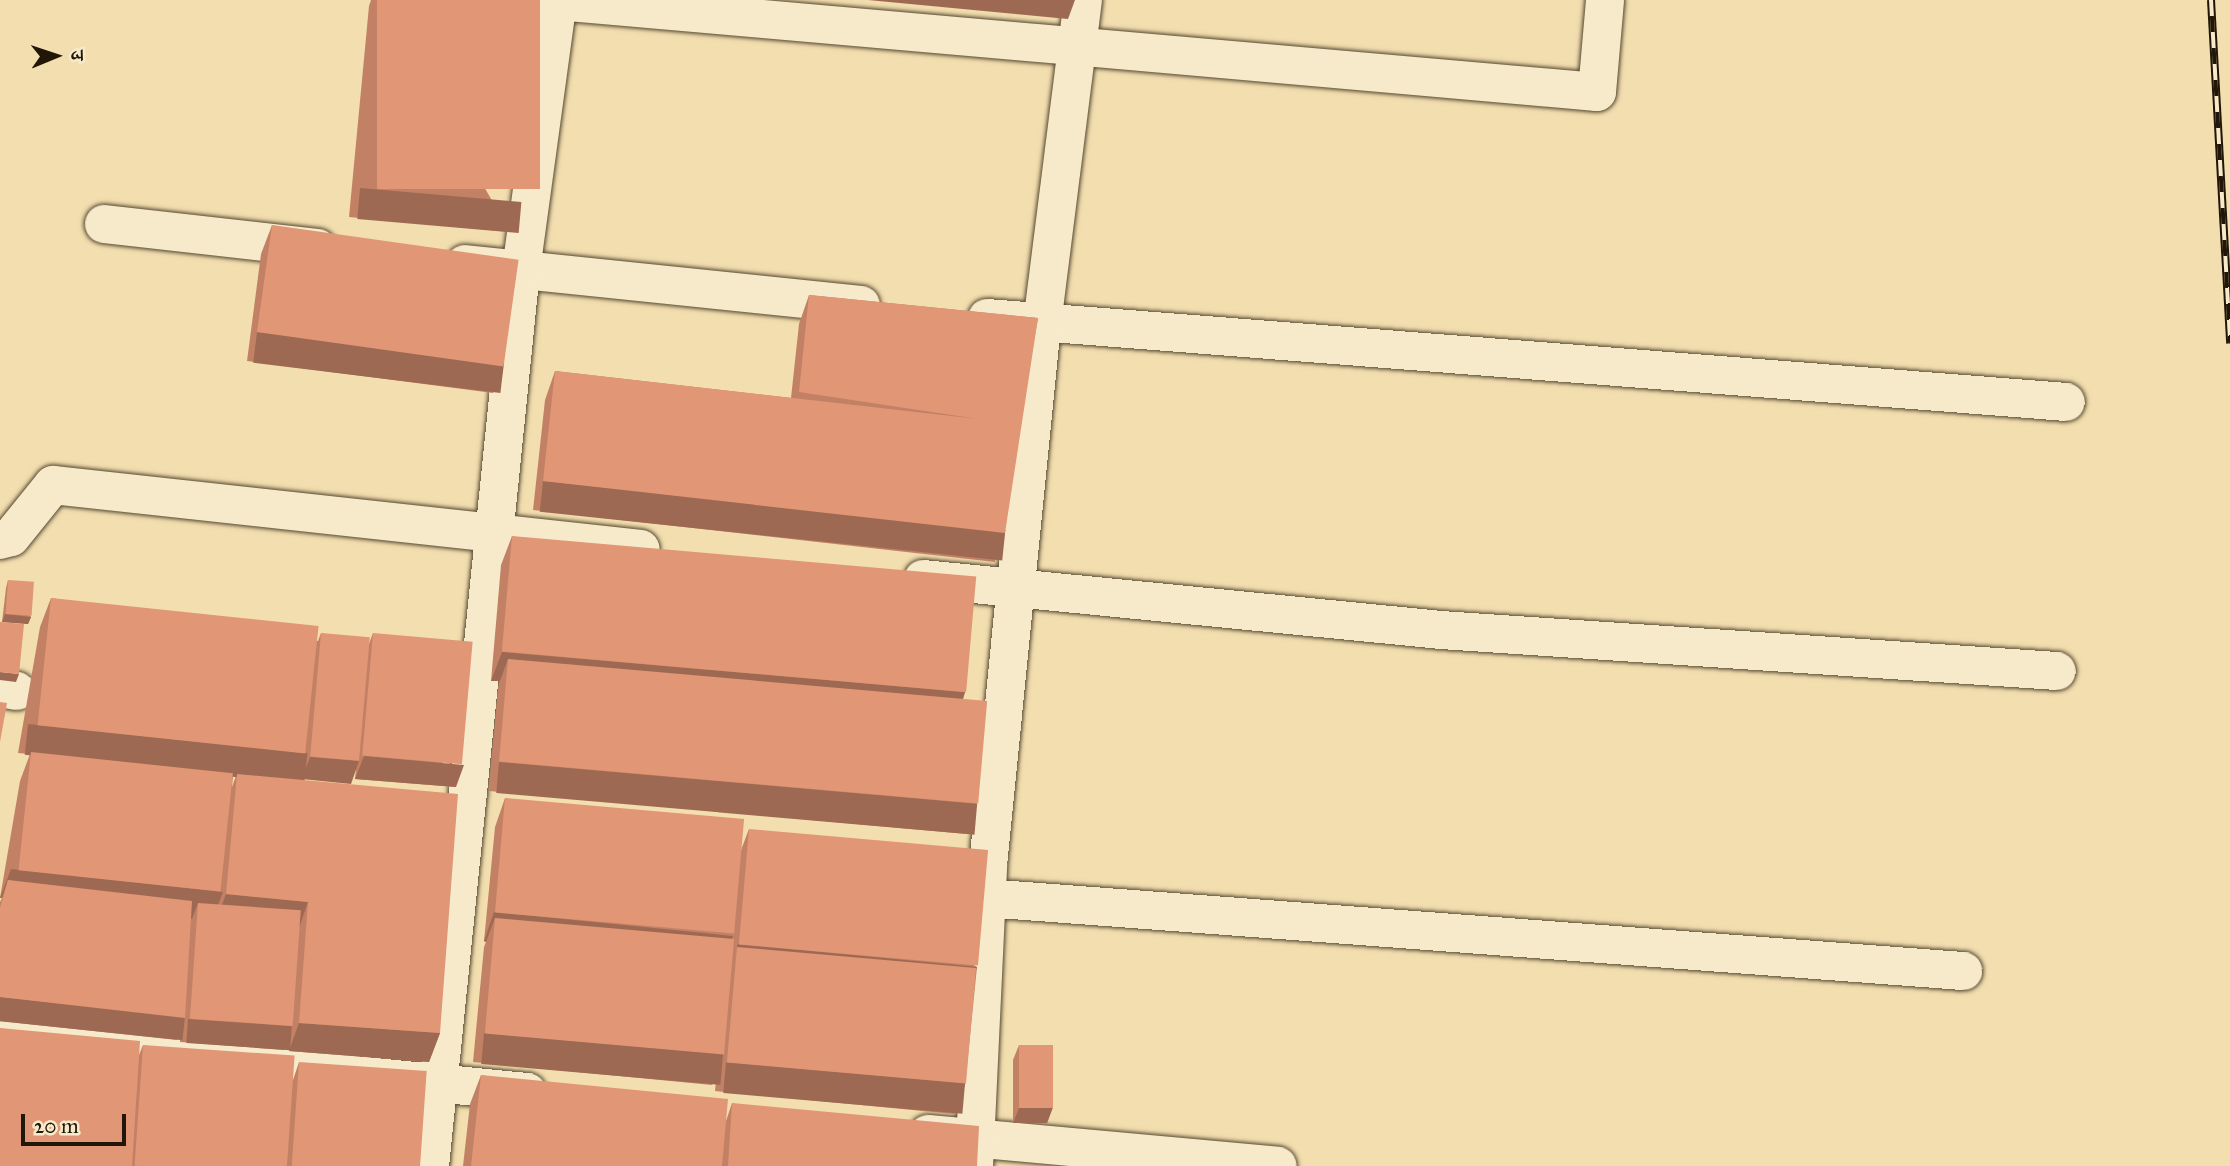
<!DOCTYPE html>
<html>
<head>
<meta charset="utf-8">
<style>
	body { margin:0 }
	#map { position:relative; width:2230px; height:1166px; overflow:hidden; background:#f2deae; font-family:"IM FELL Great Primer","Noto Serif Devanagari",serif }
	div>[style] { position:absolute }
	.roads { filter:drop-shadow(0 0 2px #564832) drop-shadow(0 0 2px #564832) }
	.minor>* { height:38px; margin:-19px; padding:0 19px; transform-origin:19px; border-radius:19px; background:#f7eaca }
	.rail>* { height:8px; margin-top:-4px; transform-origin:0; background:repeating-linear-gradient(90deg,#f7eaca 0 16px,#221608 0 32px); box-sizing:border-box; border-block:2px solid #221608 }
	.wall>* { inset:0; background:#c28165 }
	.shaded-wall>* { inset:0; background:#9e6953; transform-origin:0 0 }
	.building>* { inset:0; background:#e19676; transform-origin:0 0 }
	span { translate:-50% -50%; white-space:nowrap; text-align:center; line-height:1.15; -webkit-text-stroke:5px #f7eaca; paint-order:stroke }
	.north { position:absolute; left:21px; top:21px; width:70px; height:70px; -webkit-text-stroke:5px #f7eaca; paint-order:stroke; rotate:88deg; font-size:19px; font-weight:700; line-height:28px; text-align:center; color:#221608 }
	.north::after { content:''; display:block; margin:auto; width:24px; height:32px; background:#221608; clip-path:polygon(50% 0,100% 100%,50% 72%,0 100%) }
	.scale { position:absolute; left:21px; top:1114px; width:105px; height:32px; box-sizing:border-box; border:4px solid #221608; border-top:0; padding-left:9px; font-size:21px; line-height:24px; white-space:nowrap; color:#221608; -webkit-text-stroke:5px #f7eaca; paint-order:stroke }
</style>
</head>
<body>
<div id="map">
	<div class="roads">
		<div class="minor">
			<i style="left:546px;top:0;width:1055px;rotate:5deg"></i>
			<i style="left:1597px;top:92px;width:92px;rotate:-85deg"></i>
			<i style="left:104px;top:224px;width:215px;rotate:6.4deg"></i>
			<i style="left:465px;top:264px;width:398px;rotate:5.9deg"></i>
			<i style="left:987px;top:318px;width:1082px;rotate:4.45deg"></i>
			<i style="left:0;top:540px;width:11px;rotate:-15deg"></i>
			<i style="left:11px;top:537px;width:67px;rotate:-51.1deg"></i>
			<i style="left:53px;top:485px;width:591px;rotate:6.21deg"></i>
			<i style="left:923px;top:579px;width:521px;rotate:5.62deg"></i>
			<i style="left:1441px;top:630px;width:617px;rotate:3.81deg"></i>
			<i style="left:0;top:688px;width:17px;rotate:10deg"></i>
			<i style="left:985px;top:898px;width:981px;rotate:4.27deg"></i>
			<i style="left:0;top:1040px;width:530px;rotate:5.64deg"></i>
			<i style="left:928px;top:1134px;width:351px;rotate:5.2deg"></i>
			<i style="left:430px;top:1166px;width:901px;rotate:-84.2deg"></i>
			<i style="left:521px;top:270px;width:273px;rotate:-82.2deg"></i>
			<i style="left:974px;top:1166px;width:301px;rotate:-87.3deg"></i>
			<i style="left:988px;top:865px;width:544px;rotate:-84.3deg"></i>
			<i style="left:1042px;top:324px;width:327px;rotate:-82.8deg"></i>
		</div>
	</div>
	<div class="rail">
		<i style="left:2211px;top:0;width:344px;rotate:86.8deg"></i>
	</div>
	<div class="wall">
		<i style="clip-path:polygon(371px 0,377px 0,510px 232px,349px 217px,369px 6px)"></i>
		<i style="clip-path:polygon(272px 225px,504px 364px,493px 393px,247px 361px,261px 254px)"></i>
		<i style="clip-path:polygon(809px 295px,1038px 318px,995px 562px,533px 510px,545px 400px,555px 371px,791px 398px,799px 324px)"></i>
		<i style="clip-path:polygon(512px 536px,965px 692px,963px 700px,977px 805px,967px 834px,489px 791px,498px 688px,500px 681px,491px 681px,501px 565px)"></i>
		<i style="clip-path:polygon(8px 580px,31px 617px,28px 624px,2px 622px,6px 588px)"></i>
		<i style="clip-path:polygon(evenodd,51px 598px,318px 641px,321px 633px,369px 644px,373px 633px,456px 787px,355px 779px,356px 769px,302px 779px,303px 766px,298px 779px,440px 1033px,429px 1062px,289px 1051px,290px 1033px,284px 1050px,180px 1042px,181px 1028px,177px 1040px,0 1021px,0 902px,2px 898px,0 898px,20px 781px,30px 754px,18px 753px,40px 627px,51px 598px,233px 776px,236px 776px,232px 787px,233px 776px)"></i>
		<i style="clip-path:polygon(505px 798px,741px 850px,749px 829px,977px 967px,965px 1085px,954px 1114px,715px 1091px,717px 1071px,712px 1085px,473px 1062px,484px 947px,486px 942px,484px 941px,495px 827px)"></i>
		<i style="clip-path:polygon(143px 1045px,293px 1080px,299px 1062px,419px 1166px,0 1166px,139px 1055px)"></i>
		<i style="clip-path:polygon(1019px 1045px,1053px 1107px,1047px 1123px,1013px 1123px,1013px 1060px)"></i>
		<i style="clip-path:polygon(481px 1075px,726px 1121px,732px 1103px,977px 1166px,463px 1166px,470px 1104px)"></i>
	</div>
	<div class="shaded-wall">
		<i style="clip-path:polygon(868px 0,1075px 0,1068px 19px)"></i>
		<i style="left:360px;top:188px;width:162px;height:31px;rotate:5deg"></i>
		<i style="left:257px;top:332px;width:249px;height:31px;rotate:7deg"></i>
		<i style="left:543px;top:481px;width:465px;height:31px;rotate:6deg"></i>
		<i style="clip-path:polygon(5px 614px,31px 617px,28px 624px,2px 622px)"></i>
		<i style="clip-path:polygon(502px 652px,965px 692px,955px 721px,508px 659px,500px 681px,491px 681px)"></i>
		<i style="clip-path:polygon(0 672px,19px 674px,16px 682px,0 680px)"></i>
		<i style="left:28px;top:724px;width:281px;height:31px;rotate:6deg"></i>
		<i style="clip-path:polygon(364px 756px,464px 765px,456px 787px,355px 779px)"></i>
		<i style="clip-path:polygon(310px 757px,359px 761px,351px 784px,302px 779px)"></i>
		<i style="left:499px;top:762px;width:480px;height:31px;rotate:5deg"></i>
		<i style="clip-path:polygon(11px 869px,223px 892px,212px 921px,198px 903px,192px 919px,8px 880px,2px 898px,0 898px)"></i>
		<i style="clip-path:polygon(226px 894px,308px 902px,298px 931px,215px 923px)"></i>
		<i style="clip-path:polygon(494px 912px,733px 936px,722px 964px,495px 918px,486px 942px,484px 941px)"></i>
		<i style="clip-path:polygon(738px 944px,977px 967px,966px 996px,737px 947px,727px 973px)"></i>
		<i style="left:0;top:997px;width:186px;height:24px;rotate:6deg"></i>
		<i style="left:188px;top:1019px;width:104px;height:24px;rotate:4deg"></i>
		<i style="clip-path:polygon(299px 1023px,440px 1033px,429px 1062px,289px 1051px)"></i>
		<i style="left:484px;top:1033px;width:240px;height:31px;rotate:5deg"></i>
		<i style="left:726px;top:1062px;width:240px;height:31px;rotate:5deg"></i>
		<i style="clip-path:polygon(1053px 1107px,1047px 1123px,1013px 1123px,1019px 1108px)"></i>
	</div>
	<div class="building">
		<i style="left:377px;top:0;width:163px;height:189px"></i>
		<i style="left:272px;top:225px;width:249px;height:108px;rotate:8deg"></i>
		<i style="clip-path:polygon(809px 295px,1038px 318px,1005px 533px,543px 481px,555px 371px,978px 419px,799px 392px)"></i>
		<i style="left:512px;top:536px;width:466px;height:116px;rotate:5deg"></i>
		<i style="left:8px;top:580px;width:26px;height:34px;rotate:4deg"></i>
		<i style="left:51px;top:598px;width:269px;height:128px;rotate:6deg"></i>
		<i style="clip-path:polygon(0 622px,24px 624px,19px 674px,0 672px)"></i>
		<i style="left:321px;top:633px;width:49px;height:124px;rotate:5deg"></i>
		<i style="left:373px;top:633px;width:100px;height:123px;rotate:5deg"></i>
		<i style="left:508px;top:659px;width:481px;height:103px;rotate:5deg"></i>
		<i style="clip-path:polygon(0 702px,7px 703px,0 742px)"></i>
		<i style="left:31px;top:752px;width:203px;height:119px;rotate:6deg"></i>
		<i style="clip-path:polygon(237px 774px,458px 794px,440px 1033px,299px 1023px,308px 902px,226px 894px)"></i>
		<i style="left:505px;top:798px;width:240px;height:115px;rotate:5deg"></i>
		<i style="left:749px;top:829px;width:240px;height:116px;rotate:5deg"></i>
		<i style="clip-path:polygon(8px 880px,192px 901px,185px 1018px,0 997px,0 908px)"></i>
		<i style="left:198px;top:903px;width:103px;height:116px;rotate:4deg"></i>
		<i style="left:495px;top:918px;width:240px;height:116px;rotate:5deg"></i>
		<i style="left:737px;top:947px;width:240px;height:116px;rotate:5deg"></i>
		<i style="clip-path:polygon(0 1028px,140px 1041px,132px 1166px,0 1166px)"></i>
		<i style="left:143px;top:1045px;width:152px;height:121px;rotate:4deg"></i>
		<i style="left:1019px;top:1045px;width:34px;height:63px"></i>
		<i style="left:299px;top:1062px;width:128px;height:104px;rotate:4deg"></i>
		<i style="clip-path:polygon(481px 1075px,728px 1099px,722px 1166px,471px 1166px)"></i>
		<i style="clip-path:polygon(732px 1103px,979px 1126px,977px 1166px,728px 1166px)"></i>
	</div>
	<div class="north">उ</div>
	<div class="scale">20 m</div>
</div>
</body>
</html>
